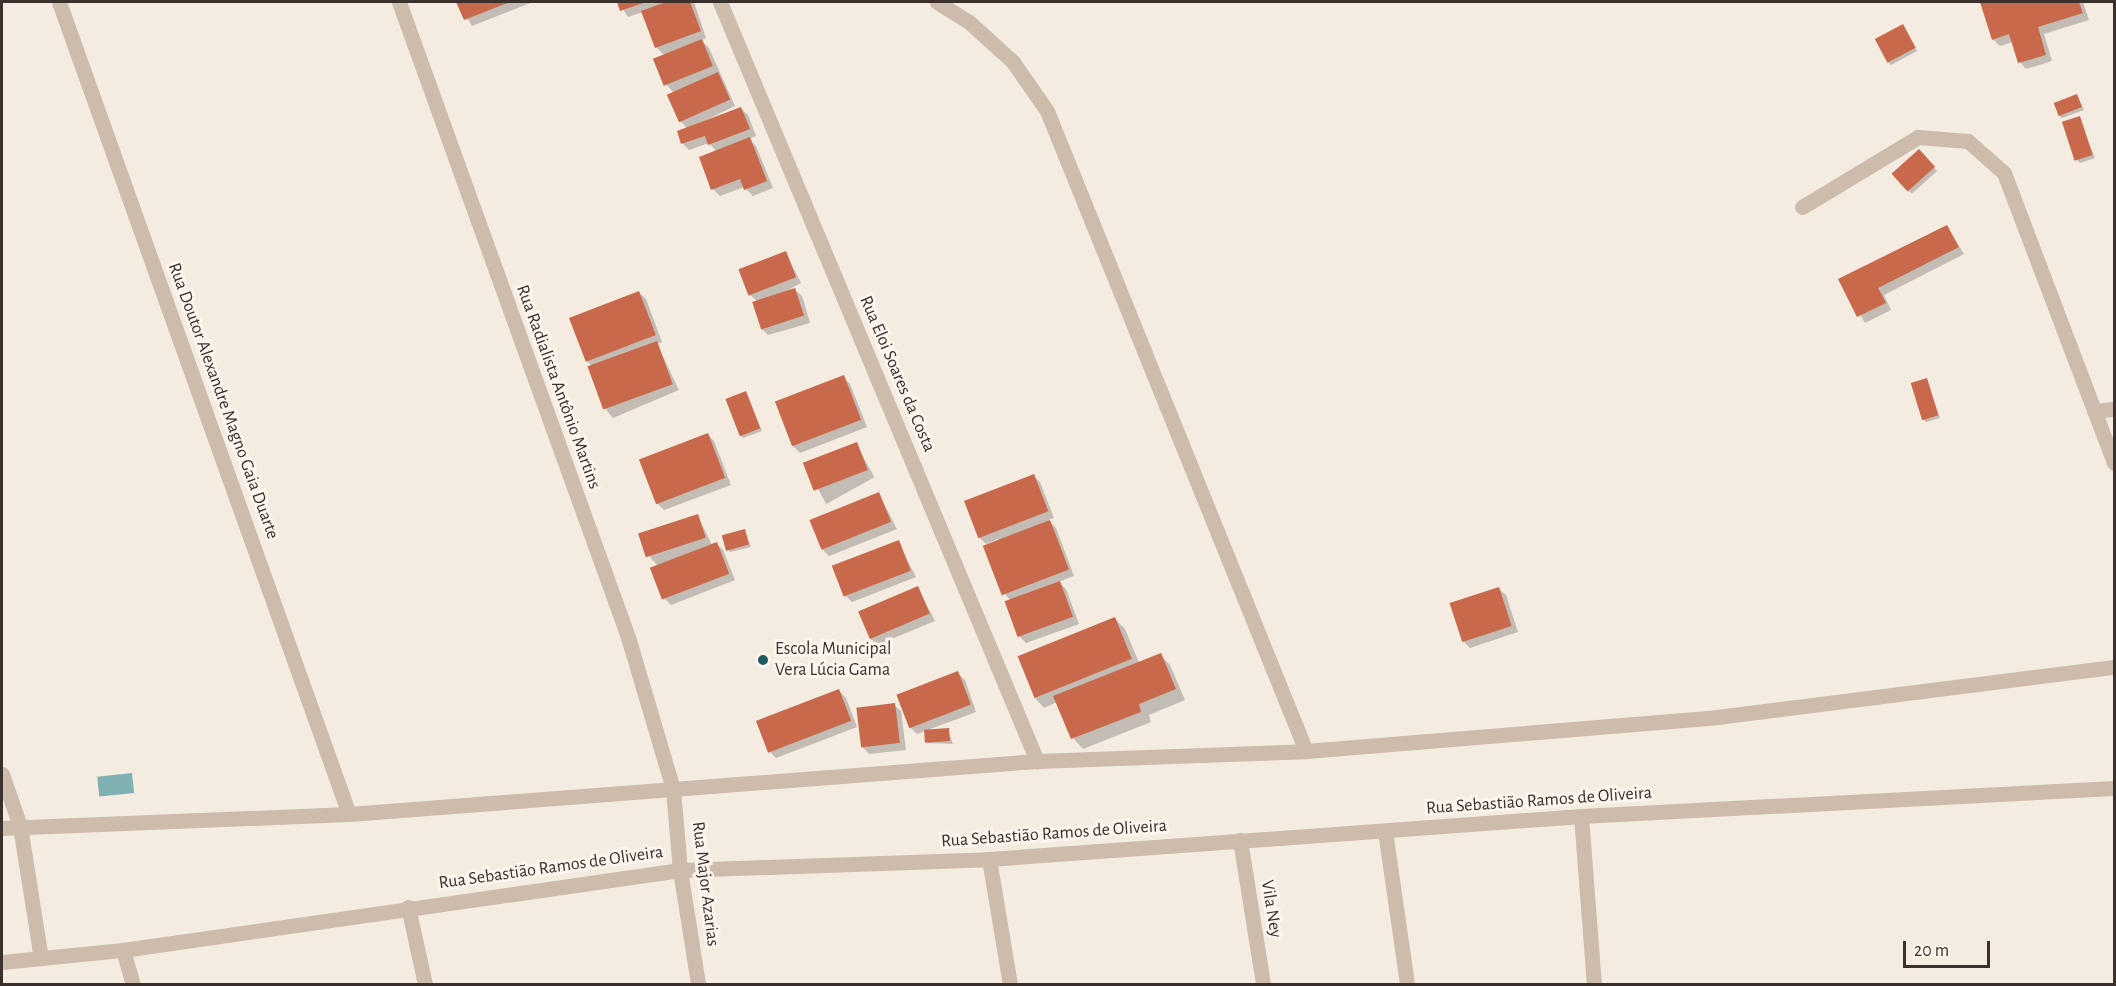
<!DOCTYPE html>
<html>
<head>
<meta charset="utf-8">
<style>
	body { margin:0 }
	#map { position:relative; width:2116px; height:986px; overflow:hidden; background:#f4ebe1; font-family:"Alegreya Sans",sans-serif }
	div>[style] { position:absolute }
	.water>* { inset:0; background:#7fb0b2; transform-origin:0 0 }
	.shadow>* { inset:0; background:#0003; transform-origin:0 0 }
	.building>* { inset:0; background:#c8694b; transform-origin:0 0 }
	.minor>* { height:15px; margin:-7.5px; padding:0 7.5px; transform-origin:7.5px; border-radius:7.5px; background:#cdbbac }
	.dots>* { width:16px; height:16px; translate:-50% -50%; box-sizing:border-box; border:3px solid #fbf5ee; border-radius:50% }
	span { translate:-50% -50%; white-space:nowrap; text-align:center; line-height:1.15; -webkit-text-stroke:6px #fbf5ee; paint-order:stroke }
	.street-label { font-size:18px; color:#3b302b }
	.poi-label { font-size:18px; color:#3b302b }
	.left { translate:0 -50%; text-align:left }
	.frame { position:absolute; inset:0; border:3px solid #3b302b; pointer-events:none }
	.scale { position:absolute; left:1903px; top:941px; width:87px; height:27px; box-sizing:border-box; border:3px solid #3b302b; border-top:0; padding-left:8px; font-size:18px; line-height:21px; white-space:nowrap; color:#3b302b; -webkit-text-stroke:4px #fbf5ee; paint-order:stroke }
</style>
</head>
<body>
<div id="map">
	<div class="water">
		<i style="left:132px;top:773px;width:20px;height:35px;rotate:84deg"></i>
	</div>
	<div class="shadow">
		<i style="clip-path:polygon(458px 2px,533px 2px,472px 26px)"></i>
		<i style="clip-path:polygon(618px 2px,694px 2px,706px 38px,701px 40px,709px 48px,735px 106px,690px 128px,741px 109px,748px 115px,756px 136px,749px 139px,756px 146px,773px 188px,753px 196px,744px 187px,720px 196px,713px 189px,717px 152px,709px 143px,689px 150px,683px 144px,678px 132px,688px 129px,679px 120px,673px 92px,666px 84px,665px 56px,656px 47px,643px 12px,628px 17px)"></i>
		<i style="clip-path:polygon(1981px 2px,2083px 2px,2089px 20px,2044px 34px,2052px 61px,2026px 69px,2020px 62px,2013px 42px,2000px 46px,1993px 39px)"></i>
		<i style="clip-path:polygon(1905px 29px,1917px 51px,1891px 65px,1888px 62px)"></i>
		<i style="clip-path:polygon(2077px 96px,2084px 110px,2062px 118px,2059px 115px)"></i>
		<i style="clip-path:polygon(2079px 118px,2095px 158px,2080px 163px,2077px 160px)"></i>
		<i style="left:1919px;top:151px;width:27px;height:34px;rotate:48deg"></i>
		<i style="clip-path:polygon(1947px 227px,1964px 254px,1884px 295px,1891px 310px,1865px 323px,1840px 280px)"></i>
		<i style="clip-path:polygon(786px 253px,801px 283px,783px 293px,795px 290px,802px 296px,810px 323px,768px 335px,761px 328px,757px 301px,749px 294px)"></i>
		<i style="clip-path:polygon(639px 293px,646px 299px,662px 342px,657px 344px,679px 390px,613px 418px,607px 411px,593px 367px,587px 361px)"></i>
		<i style="clip-path:polygon(843px 377px,850px 384px,867px 427px,800px 453px,793px 446px)"></i>
		<i style="clip-path:polygon(1926px 379px,1940px 418px,1926px 422px,1923px 419px)"></i>
		<i style="clip-path:polygon(746px 393px,762px 431px,743px 438px,740px 435px)"></i>
		<i style="clip-path:polygon(708px 435px,714px 441px,731px 485px,664px 510px,657px 503px)"></i>
		<i style="left:856px;top:444px;width:38px;height:55px;rotate:61deg"></i>
		<i style="clip-path:polygon(1033px 476px,1040px 482px,1054px 518px,1048px 520px,1056px 528px,1074px 576px,1058px 582px,1066px 589px,1079px 624px,1026px 643px,1019px 636px,1010px 600px,1004px 593px,998px 539px,986px 544px,979px 537px)"></i>
		<i style="clip-path:polygon(879px 494px,897px 529px,829px 556px,822px 549px)"></i>
		<i style="clip-path:polygon(698px 516px,712px 545px,717px 544px,723px 550px,735px 580px,671px 605px,664px 598px,658px 566px,650px 557px,641px 536px)"></i>
		<i style="clip-path:polygon(744px 531px,751px 547px,730px 552px,727px 549px)"></i>
		<i style="clip-path:polygon(898px 542px,916px 577px,852px 602px,845px 595px)"></i>
		<i style="clip-path:polygon(918px 588px,935px 621px,877px 645px,870px 638px)"></i>
		<i style="clip-path:polygon(1499px 589px,1506px 595px,1518px 632px,1470px 648px,1463px 641px)"></i>
		<i style="clip-path:polygon(1114px 618px,1125px 629px,1139px 663px,1160px 655px,1170px 665px,1185px 700px,1149px 715px,1151px 722px,1083px 749px,1073px 738px,1057px 702px,1044px 708px,1034px 697px)"></i>
		<i style="clip-path:polygon(958px 673px,965px 680px,976px 712px,917px 734px,910px 727px)"></i>
		<i style="clip-path:polygon(839px 691px,846px 698px,857px 727px,776px 758px,769px 751px)"></i>
		<i style="clip-path:polygon(894px 705px,901px 711px,906px 750px,869px 754px,863px 747px)"></i>
		<i style="clip-path:polygon(948px 730px,953px 744px,927px 743px)"></i>
	</div>
	<div class="building">
		<i style="clip-path:polygon(456px 2px,510px 2px,464px 20px)"></i>
		<i style="clip-path:polygon(617px 2px,646px 2px,620px 11px)"></i>
		<i style="clip-path:polygon(666px 2px,690px 2px,701px 31px,655px 48px,641px 11px)"></i>
		<i style="clip-path:polygon(1980px 2px,2079px 2px,2083px 13px,2038px 27px,2046px 55px,2018px 63px,2009px 34px,1992px 40px)"></i>
		<i style="left:1903px;top:24px;width:27px;height:32px;rotate:62deg"></i>
		<i style="left:702px;top:39px;width:29px;height:53px;rotate:68deg"></i>
		<i style="left:718px;top:72px;width:30px;height:56px;rotate:66deg"></i>
		<i style="left:2077px;top:94px;width:14px;height:25px;rotate:69deg"></i>
		<i style="clip-path:polygon(741px 107px,750px 129px,708px 145px,705px 136px,681px 144px,677px 131px)"></i>
		<i style="left:2080px;top:116px;width:41px;height:19px;rotate:72deg"></i>
		<i style="clip-path:polygon(750px 137px,767px 181px,744px 190px,740px 179px,711px 190px,699px 157px)"></i>
		<i style="left:1919px;top:149px;width:24px;height:37px;rotate:48deg"></i>
		<i style="clip-path:polygon(1947px 225px,1959px 247px,1878px 288px,1886px 303px,1857px 317px,1838px 279px)"></i>
		<i style="left:786px;top:251px;width:28px;height:51px;rotate:69deg"></i>
		<i style="left:795px;top:288px;width:29px;height:45px;rotate:72deg"></i>
		<i style="left:639px;top:291px;width:47px;height:75px;rotate:69deg"></i>
		<i style="left:657px;top:341px;width:46px;height:74px;rotate:70deg"></i>
		<i style="left:844px;top:375px;width:48px;height:74px;rotate:69deg"></i>
		<i style="left:1927px;top:378px;width:39px;height:17px;rotate:73deg"></i>
		<i style="left:746px;top:391px;width:40px;height:22px;rotate:69deg"></i>
		<i style="left:708px;top:433px;width:48px;height:74px;rotate:69deg"></i>
		<i style="left:857px;top:442px;width:30px;height:58px;rotate:69deg"></i>
		<i style="left:1034px;top:474px;width:40px;height:75px;rotate:69deg"></i>
		<i style="left:879px;top:492px;width:32px;height:75px;rotate:68deg"></i>
		<i style="left:698px;top:514px;width:25px;height:63px;rotate:72deg"></i>
		<i style="left:1050px;top:520px;width:53px;height:72px;rotate:69deg"></i>
		<i style="left:745px;top:529px;width:16px;height:24px;rotate:75deg"></i>
		<i style="left:899px;top:540px;width:33px;height:72px;rotate:69deg"></i>
		<i style="left:717px;top:542px;width:34px;height:72px;rotate:69deg"></i>
		<i style="left:1060px;top:581px;width:38px;height:59px;rotate:70deg"></i>
		<i style="left:918px;top:586px;width:30px;height:65px;rotate:67deg"></i>
		<i style="left:1499px;top:587px;width:41px;height:52px;rotate:72deg"></i>
		<i style="left:1115px;top:617px;width:45px;height:105px;rotate:68deg"></i>
		<i style="clip-path:polygon(1161px 653px,1176px 689px,1139px 704px,1141px 712px,1071px 739px,1053px 696px)"></i>
		<i style="left:958px;top:671px;width:36px;height:66px;rotate:69deg"></i>
		<i style="left:839px;top:689px;width:34px;height:89px;rotate:69deg"></i>
		<i style="left:895px;top:703px;width:40px;height:39px;rotate:83deg"></i>
		<i style="left:949px;top:728px;width:13px;height:25px;rotate:86deg"></i>
	</div>
	<div class="minor">
		<i style="left:59px;top:2px;width:862px;rotate:70.35deg"></i>
		<i style="left:399px;top:2px;width:675px;rotate:70.17deg"></i>
		<i style="left:628px;top:637px;width:159px;rotate:73.5deg"></i>
		<i style="left:673px;top:789px;width:81px;rotate:85.1deg"></i>
		<i style="left:680px;top:870px;width:115px;rotate:81deg"></i>
		<i style="left:720px;top:2px;width:823px;rotate:67.33deg"></i>
		<i style="left:937px;top:2px;width:36px;rotate:32deg"></i>
		<i style="left:968px;top:21px;width:61px;rotate:42.3deg"></i>
		<i style="left:1013px;top:62px;width:60px;rotate:55.2deg"></i>
		<i style="left:1047px;top:111px;width:690px;rotate:67.97deg"></i>
		<i style="left:1802px;top:207px;width:135px;rotate:-31.1deg"></i>
		<i style="left:1918px;top:137px;width:50px;rotate:4.6deg"></i>
		<i style="left:1968px;top:141px;width:48px;rotate:41.6deg"></i>
		<i style="left:2004px;top:173px;width:310px;rotate:69.2deg"></i>
		<i style="left:2094px;top:411px;width:20px;rotate:-6deg"></i>
		<i style="left:2px;top:774px;width:55px;rotate:70.9deg"></i>
		<i style="left:20px;top:826px;width:134px;rotate:81deg"></i>
		<i style="left:1581px;top:816px;width:169px;rotate:85.6deg"></i>
		<i style="left:2px;top:828px;width:347px;rotate:-2.3deg"></i>
		<i style="left:349px;top:814px;width:690px;rotate:-4.41deg"></i>
		<i style="left:1037px;top:761px;width:269px;rotate:-2.1deg"></i>
		<i style="left:1306px;top:751px;width:412px;rotate:-4.7deg"></i>
		<i style="left:1717px;top:717px;width:400px;rotate:-7.2deg"></i>
		<i style="left:1385px;top:831px;width:155px;rotate:81.8deg"></i>
		<i style="left:1240px;top:840px;width:146px;rotate:80.9deg"></i>
		<i style="left:989px;top:859px;width:127px;rotate:80.5deg"></i>
		<i style="left:408px;top:907px;width:79px;rotate:77.6deg"></i>
		<i style="left:123px;top:950px;width:35px;rotate:74deg"></i>
		<i style="left:2px;top:962px;width:122px;rotate:-5.7deg"></i>
		<i style="left:123px;top:950px;width:563px;rotate:-8.17deg"></i>
		<i style="left:680px;top:870px;width:309px;rotate:-2deg"></i>
		<i style="left:989px;top:859px;width:594px;rotate:-4.15deg"></i>
		<i style="left:1581px;top:816px;width:534px;rotate:-3.01deg"></i>
	</div>
	<div class="dots">
		<i style="left:763px;top:660px;background:#1f5a5e"></i>
	</div>
	<div class="street-label">
		<span style="left:897px;top:374px;rotate:67deg">Rua Eloi Soares da Costa</span>
		<span style="left:558px;top:387px;rotate:70deg">Rua Radialista Antônio Martins</span>
		<span style="left:223px;top:401px;rotate:70deg">Rua Doutor Alexandre Magno Gaia Duarte</span>
		<span style="left:1539px;top:801px;rotate:-4deg">Rua Sebastião Ramos de Oliveira</span>
		<span style="left:1054px;top:834px;rotate:-4deg">Rua Sebastião Ramos de Oliveira</span>
		<span style="left:551px;top:868px;rotate:-8deg">Rua Sebastião Ramos de Oliveira</span>
		<span style="left:705px;top:884px;rotate:83deg">Rua Major Azarias</span>
		<span style="left:1271px;top:909px;rotate:81deg">Vila Ney</span>
	</div>
	<div class="poi-label">
		<span class="left" style="left:775px;top:660px">Escola Municipal<br>Vera Lúcia Gama</span>
	</div>
	<div class="frame"></div>
	<div class="scale">20 m</div>
</div>
</body>
</html>
